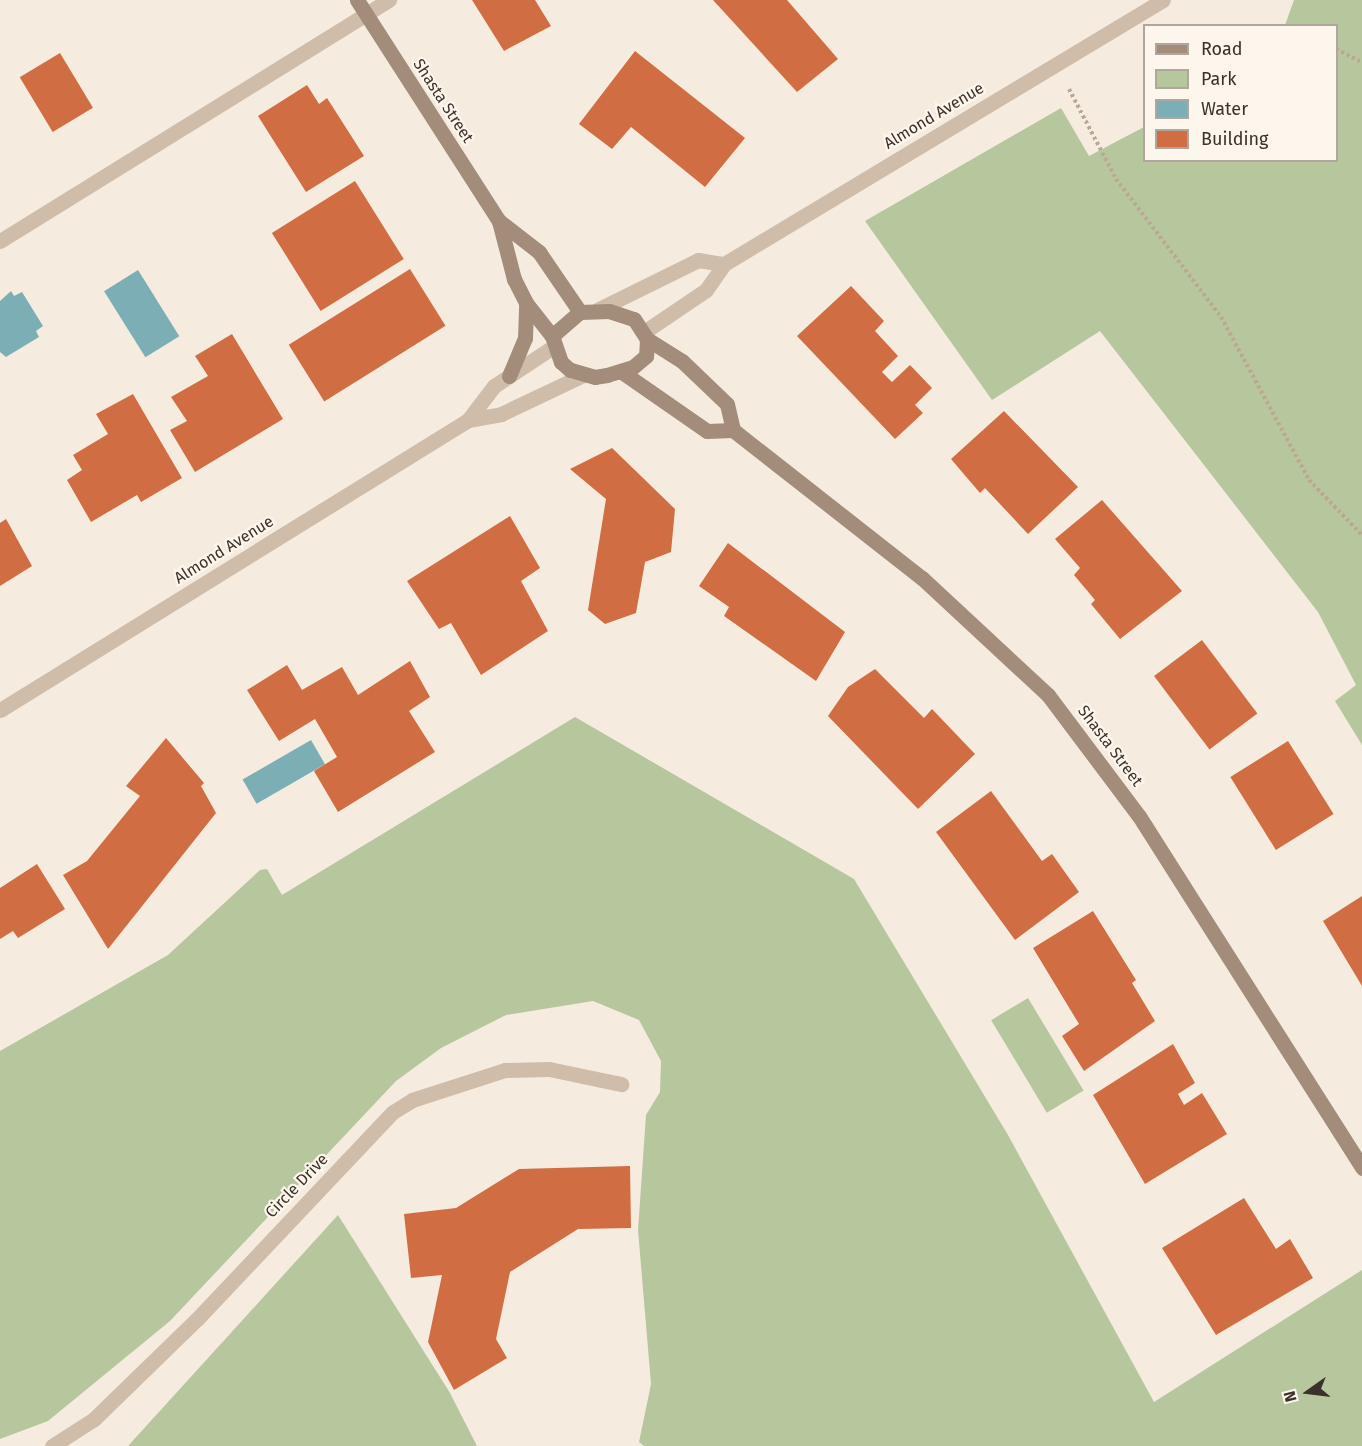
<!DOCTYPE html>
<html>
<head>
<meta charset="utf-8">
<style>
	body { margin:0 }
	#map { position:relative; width:1362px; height:1446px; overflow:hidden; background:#f5ecdf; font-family:"Fira Sans",sans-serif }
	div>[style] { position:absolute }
	.green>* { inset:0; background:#b6c69d; transform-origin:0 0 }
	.water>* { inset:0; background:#7bafb5; transform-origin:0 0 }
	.building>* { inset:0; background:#d16d42; transform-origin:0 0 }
	.path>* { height:4px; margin-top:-2px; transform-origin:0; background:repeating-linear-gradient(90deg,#bba793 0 3px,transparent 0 6px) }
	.lane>* { height:15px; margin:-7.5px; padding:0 7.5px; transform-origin:7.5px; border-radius:7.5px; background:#cfbda9 }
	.street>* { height:15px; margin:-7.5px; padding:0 7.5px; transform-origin:7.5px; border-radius:7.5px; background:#cfbda9 }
	.secondary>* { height:15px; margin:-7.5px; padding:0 7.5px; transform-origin:7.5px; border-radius:7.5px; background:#a38c7a }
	span { translate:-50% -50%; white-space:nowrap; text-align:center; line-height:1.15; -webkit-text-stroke:4.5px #fcf6ed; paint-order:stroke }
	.street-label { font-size:16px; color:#3c312a }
	.legend { position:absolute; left:1143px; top:24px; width:195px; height:138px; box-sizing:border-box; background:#fcf6ed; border:2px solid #afa79f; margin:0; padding:8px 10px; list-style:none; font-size:18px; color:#3c312a }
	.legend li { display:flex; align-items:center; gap:12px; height:30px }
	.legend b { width:30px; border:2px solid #afa79f }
	.north { position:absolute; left:1278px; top:1362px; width:60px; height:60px; -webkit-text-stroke:4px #fcf6ed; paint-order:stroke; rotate:256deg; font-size:16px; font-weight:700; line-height:24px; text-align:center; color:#3c312a }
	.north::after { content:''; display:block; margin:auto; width:21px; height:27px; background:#3c312a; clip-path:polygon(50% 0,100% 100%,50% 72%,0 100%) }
</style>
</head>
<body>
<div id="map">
	<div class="green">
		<i style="clip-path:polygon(1294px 0,1362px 0,1362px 745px,1335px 701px,1356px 685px,1318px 612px,1100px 331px,992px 400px,865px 221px,1061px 108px,1089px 156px,1144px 127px,1144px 160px,1336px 160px,1336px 26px,1285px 25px)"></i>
		<i style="clip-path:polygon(575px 717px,854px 879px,1008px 1135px,1154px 1402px,1362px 1270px,1362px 1446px,644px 1446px,639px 1442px,651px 1384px,638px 1230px,646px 1115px,660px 1092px,661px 1061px,639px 1020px,593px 1001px,506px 1015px,441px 1048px,396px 1081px,170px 1321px,48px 1421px,0 1439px,0 1051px,168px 955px,260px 870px,267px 869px,282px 895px)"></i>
		<i style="left:1028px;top:998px;width:108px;height:43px;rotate:59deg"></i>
		<i style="clip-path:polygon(338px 1215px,450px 1393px,477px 1446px,128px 1446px)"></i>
	</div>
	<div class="water">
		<i style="left:138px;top:270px;width:78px;height:40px;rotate:58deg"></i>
		<i style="clip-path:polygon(11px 291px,14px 296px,22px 292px,43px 326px,36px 331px,39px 337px,6px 357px,0 352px,0 301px)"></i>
		<i style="left:311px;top:740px;width:28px;height:79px;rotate:60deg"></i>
	</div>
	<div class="building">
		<i style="clip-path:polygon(472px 0,535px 0,551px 26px,504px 51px)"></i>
		<i style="clip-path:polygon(713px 0,787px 0,838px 59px,797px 92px)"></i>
		<i style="clip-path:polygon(635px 51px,745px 138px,705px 187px,631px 127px,612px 149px,579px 124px)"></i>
		<i style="left:60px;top:53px;width:64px;height:47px;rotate:59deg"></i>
		<i style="clip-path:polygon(307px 85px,319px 104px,327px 98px,364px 156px,306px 192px,258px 116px)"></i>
		<i style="left:355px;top:181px;width:92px;height:98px;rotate:58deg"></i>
		<i style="left:410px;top:269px;width:67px;height:143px;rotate:58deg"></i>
		<i style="clip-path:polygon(851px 286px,884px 321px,875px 331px,898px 356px,882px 372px,892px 382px,910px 365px,932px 388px,915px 405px,923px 413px,895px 439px,797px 336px)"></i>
		<i style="clip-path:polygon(232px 334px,283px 419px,195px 472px,170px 430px,187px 421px,171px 397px,208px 376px,195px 356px)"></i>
		<i style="clip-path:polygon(133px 394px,182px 478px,141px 502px,137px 495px,91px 522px,67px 480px,82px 470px,73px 455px,108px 434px,96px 414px)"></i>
		<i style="clip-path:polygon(1004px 411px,1078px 487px,1028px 534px,985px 488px,980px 493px,951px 459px)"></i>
		<i style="clip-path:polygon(612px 448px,675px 509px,671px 552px,645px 562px,636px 613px,605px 624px,588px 610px,606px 499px,570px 469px)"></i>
		<i style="clip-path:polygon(1102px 500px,1182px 591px,1120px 639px,1091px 604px,1095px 600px,1074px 575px,1080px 568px,1055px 539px)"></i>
		<i style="clip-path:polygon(510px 516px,540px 568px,521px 581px,548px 631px,481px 675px,451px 623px,439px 629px,407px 581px)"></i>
		<i style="clip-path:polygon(6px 519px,32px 566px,0 586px,0 523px)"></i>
		<i style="clip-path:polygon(728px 543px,845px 632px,816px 681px,724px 616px,729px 607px,699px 586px)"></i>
		<i style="left:1202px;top:640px;width:92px;height:60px;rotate:53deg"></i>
		<i style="clip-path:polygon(410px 661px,430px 697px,409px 711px,435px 752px,338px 812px,314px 771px,337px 757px,315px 719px,279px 741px,247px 690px,287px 665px,302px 690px,342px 667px,358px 695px)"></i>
		<i style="clip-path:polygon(875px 669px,924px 718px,932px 709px,975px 754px,918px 809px,828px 716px,848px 687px)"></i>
		<i style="clip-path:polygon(166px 738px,204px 783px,201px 786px,216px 813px,108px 949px,63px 875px,87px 861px,140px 796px,126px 786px)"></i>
		<i style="left:1288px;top:741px;width:86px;height:68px;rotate:58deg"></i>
		<i style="clip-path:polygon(991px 791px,1042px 861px,1052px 854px,1079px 892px,1015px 940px,936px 832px)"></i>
		<i style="clip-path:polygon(37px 864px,65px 909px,18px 938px,13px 931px,0 939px,0 888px)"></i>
		<i style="clip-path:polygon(1362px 896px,1362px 986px,1323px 921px)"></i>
		<i style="clip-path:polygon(1093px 911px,1136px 980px,1132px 983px,1155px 1021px,1084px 1071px,1062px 1036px,1079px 1024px,1033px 948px)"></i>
		<i style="clip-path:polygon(1173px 1044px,1195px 1083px,1178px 1094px,1184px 1105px,1202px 1093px,1227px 1134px,1145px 1184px,1093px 1095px)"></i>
		<i style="clip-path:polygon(630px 1166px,631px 1228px,578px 1229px,510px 1272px,496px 1339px,507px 1358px,454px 1390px,428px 1342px,442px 1275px,411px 1278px,404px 1214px,456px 1208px,519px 1169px)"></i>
		<i style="clip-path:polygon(1244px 1198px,1276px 1249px,1290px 1239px,1313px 1278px,1216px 1335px,1162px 1248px)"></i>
	</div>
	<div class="path">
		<i style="left:1336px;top:49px;width:29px;rotate:27deg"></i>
		<i style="left:1069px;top:89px;width:102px;rotate:62.4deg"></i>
		<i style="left:1116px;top:179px;width:173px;rotate:52.7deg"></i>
		<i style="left:1221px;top:317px;width:185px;rotate:61.6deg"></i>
		<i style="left:1309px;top:480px;width:76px;rotate:46.1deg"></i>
	</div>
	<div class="lane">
		<i style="left:0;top:241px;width:458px;rotate:-31.8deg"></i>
	</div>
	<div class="street">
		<i style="left:597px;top:310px;width:113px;rotate:-26.3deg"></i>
		<i style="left:698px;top:260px;width:26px;rotate:9deg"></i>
		<i style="left:644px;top:332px;width:75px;rotate:-34.1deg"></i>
		<i style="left:706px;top:290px;width:32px;rotate:-55deg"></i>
		<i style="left:724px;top:264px;width:512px;rotate:-31.02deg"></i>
		<i style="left:468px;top:420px;width:34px;rotate:-10deg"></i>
		<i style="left:501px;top:414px;width:91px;rotate:-25.4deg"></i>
		<i style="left:0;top:710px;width:551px;rotate:-31.78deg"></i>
		<i style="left:468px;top:420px;width:43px;rotate:-52.6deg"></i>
		<i style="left:494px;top:386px;width:71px;rotate:-33.5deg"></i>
		<i style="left:52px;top:1446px;width:50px;rotate:-32.7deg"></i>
		<i style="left:94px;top:1419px;width:144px;rotate:-44.2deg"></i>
		<i style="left:197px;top:1319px;width:285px;rotate:-46.6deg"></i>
		<i style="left:393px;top:1112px;width:22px;rotate:-32deg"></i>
		<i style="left:412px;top:1100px;width:98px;rotate:-17.9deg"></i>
		<i style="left:505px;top:1070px;width:44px;rotate:-1.3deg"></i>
		<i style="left:549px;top:1069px;width:74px;rotate:11.8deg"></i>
	</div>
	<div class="secondary">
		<i style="left:357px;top:0;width:263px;rotate:57.3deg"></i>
		<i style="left:499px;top:221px;width:51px;rotate:37.8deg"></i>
		<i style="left:539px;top:252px;width:73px;rotate:55.7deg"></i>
		<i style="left:499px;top:221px;width:60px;rotate:75.5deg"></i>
		<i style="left:514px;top:279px;width:27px;rotate:63deg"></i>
		<i style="left:526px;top:303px;width:42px;rotate:51.8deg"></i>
		<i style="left:609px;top:311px;width:26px;rotate:18deg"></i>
		<i style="left:634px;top:319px;width:24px;rotate:57deg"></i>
		<i style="left:647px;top:339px;width:17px;rotate:93deg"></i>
		<i style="left:646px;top:356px;width:17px;rotate:140deg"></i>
		<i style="left:633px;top:367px;width:27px;rotate:163deg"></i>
		<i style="left:607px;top:375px;width:12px;rotate:171deg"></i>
		<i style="left:595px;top:377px;width:26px;rotate:-164deg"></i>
		<i style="left:570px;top:370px;width:12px;rotate:-138deg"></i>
		<i style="left:561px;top:362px;width:28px;rotate:-109deg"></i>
		<i style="left:552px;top:336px;width:37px;rotate:-41deg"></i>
		<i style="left:580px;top:312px;width:29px;rotate:-2deg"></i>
		<i style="left:647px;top:339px;width:41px;rotate:32.2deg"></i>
		<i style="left:682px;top:361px;width:62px;rotate:43.7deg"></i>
		<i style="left:727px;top:404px;width:27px;rotate:77deg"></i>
		<i style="left:733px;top:430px;width:240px;rotate:38.1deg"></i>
		<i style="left:922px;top:578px;width:172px;rotate:42.9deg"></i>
		<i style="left:1048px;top:695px;width:151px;rotate:53.1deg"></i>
		<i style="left:1139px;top:816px;width:417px;rotate:57.6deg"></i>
		<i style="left:622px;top:372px;width:103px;rotate:34.8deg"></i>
		<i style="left:707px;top:431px;width:26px;rotate:-2deg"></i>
		<i style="left:509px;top:376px;width:41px;rotate:-67.2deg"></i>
		<i style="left:525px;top:338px;width:35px;rotate:-88deg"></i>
	</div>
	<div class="street-label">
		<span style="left:443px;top:101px;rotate:57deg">Shasta Street</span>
		<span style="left:934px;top:116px;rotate:-31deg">Almond Avenue</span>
		<span style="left:224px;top:550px;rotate:-32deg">Almond Avenue</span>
		<span style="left:1110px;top:746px;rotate:53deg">Shasta Street</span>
		<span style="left:297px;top:1186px;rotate:-46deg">Circle Drive</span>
	</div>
	<ul class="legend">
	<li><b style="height:8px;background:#a38c7a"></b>Road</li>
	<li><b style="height:16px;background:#b6c69d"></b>Park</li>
	<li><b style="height:16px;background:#7bafb5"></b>Water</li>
	<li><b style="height:16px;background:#d16d42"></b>Building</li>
	</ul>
	<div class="north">N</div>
</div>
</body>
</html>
